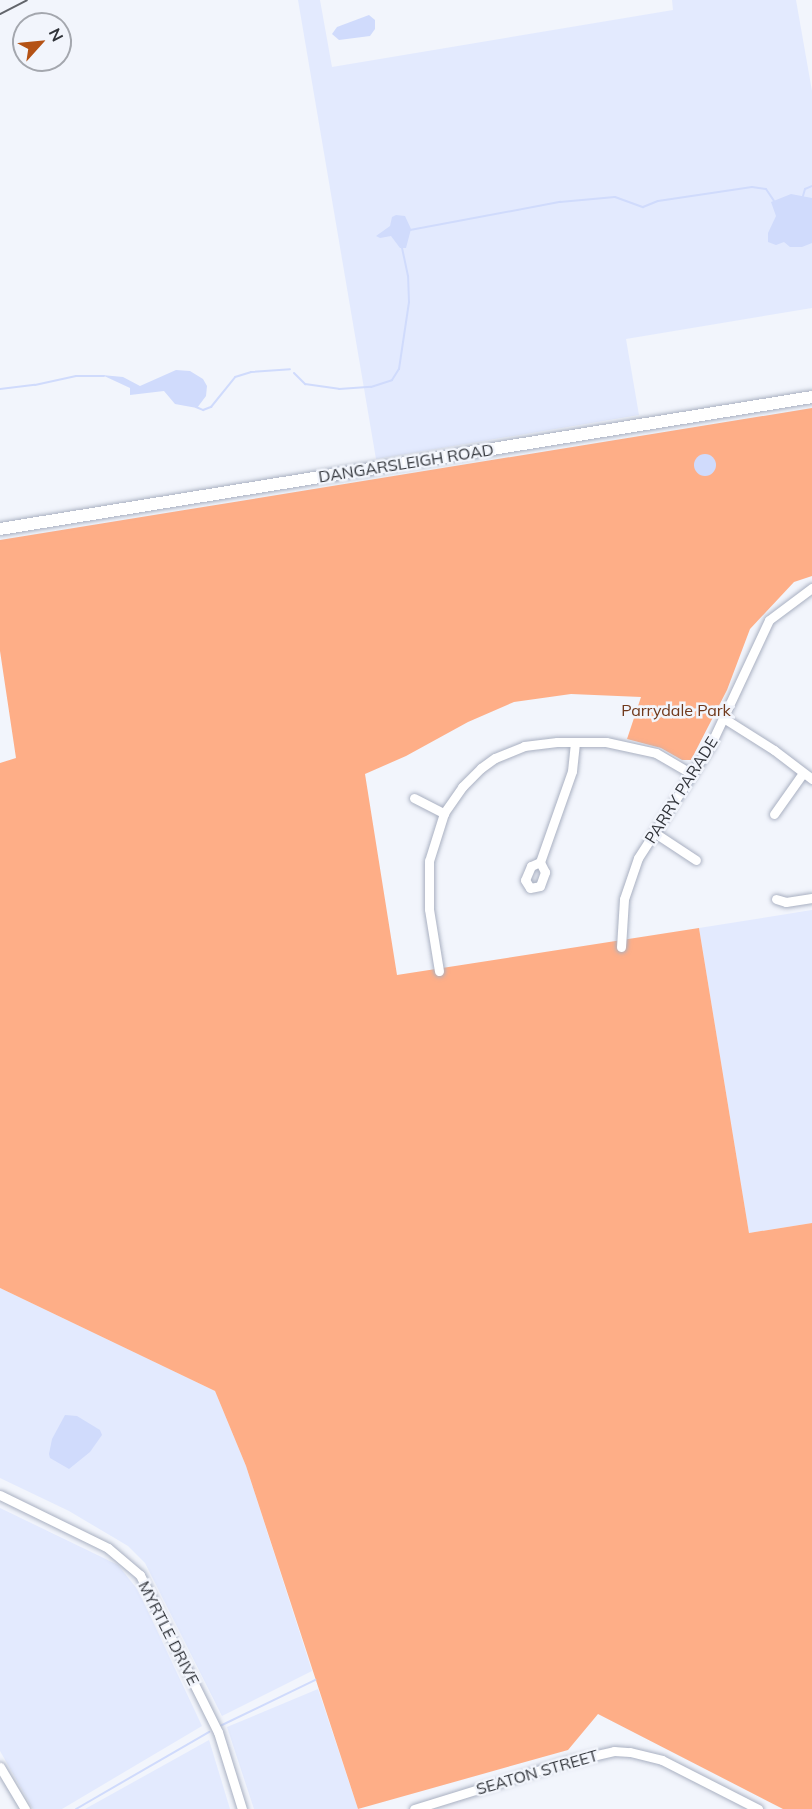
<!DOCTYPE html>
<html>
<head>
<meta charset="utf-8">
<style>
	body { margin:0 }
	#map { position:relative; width:812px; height:1809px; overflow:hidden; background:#f2f5fc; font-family:Mulish,sans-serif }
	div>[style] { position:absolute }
	.built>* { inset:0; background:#e3eafe }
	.green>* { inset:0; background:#feae87 }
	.water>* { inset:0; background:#d0dbfc }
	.round { border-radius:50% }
	.stream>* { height:2px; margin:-1px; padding:0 1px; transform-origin:1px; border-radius:1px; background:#d0dbfc }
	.roads { filter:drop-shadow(0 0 2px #a9b0c1) drop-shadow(0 0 2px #a9b0c1) }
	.street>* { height:9px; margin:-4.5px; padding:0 4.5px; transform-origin:4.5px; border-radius:4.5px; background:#fff }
	.secondary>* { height:12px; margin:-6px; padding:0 6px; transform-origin:6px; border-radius:6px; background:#fff }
	.rail>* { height:2px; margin:-1px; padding:0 1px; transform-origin:1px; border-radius:1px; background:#62656b }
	span { translate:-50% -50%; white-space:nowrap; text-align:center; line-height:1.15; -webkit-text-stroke:5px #f2f5fc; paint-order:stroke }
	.street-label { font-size:16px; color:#303339 }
	.park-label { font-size:16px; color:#70381b }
	.north { position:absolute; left:12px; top:12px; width:60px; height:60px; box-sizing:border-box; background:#f2f5fc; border:2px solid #a4a7ae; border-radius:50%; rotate:63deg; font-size:16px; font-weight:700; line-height:24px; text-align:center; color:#303339 }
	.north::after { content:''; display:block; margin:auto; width:21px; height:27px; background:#b45215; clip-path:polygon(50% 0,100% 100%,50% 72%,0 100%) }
</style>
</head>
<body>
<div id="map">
	<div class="built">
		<i style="clip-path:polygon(298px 0,320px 0,332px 67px,673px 10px,672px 0,796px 0,812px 91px,812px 308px,626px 339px,639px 415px,376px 459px)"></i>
		<i style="clip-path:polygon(812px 910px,812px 1223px,749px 1233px,699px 928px)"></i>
		<i style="clip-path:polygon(0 1288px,215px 1391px,246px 1466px,312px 1671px,222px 1716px,145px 1563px,128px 1546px,69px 1511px,0 1478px)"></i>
		<i style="clip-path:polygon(0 1508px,118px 1565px,138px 1590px,202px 1726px,62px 1809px,33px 1809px,0 1751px)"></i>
		<i style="clip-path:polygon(318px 1689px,358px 1809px,254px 1809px,227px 1727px)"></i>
		<i style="clip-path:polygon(209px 1740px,230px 1809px,85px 1809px)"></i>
	</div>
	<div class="green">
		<i style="clip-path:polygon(812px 408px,812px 576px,794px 582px,750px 629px,727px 690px,691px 760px,682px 760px,661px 748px,627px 739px,641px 697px,571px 694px,514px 702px,468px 722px,406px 756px,365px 774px,397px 975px,699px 928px,749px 1233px,812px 1223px,812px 1809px,783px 1809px,598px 1714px,568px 1750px,358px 1809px,246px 1466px,215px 1391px,0 1288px,0 763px,16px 758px,0 651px,0 540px)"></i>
	</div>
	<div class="water">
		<i style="clip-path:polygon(369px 15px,375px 20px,375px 29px,370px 36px,339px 40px,332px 34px,337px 27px)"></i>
		<i style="clip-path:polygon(791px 194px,812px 198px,812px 243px,802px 247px,790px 247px,784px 242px,776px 245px,768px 242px,768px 233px,776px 216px,771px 202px)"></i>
		<i style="clip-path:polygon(396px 215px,405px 216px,411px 229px,406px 248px,400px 248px,391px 236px,380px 238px,376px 236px,390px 226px,392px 217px)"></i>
		<i style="clip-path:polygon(176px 370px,190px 371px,203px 379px,207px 386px,206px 396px,197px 408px,175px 404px,164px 391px,130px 395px,130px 388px,102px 375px,123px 377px,140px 386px)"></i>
		<i class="round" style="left:694px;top:454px;width:22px;height:22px"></i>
		<i style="clip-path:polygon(65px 1415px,77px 1416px,100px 1430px,102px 1435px,90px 1452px,69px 1469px,50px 1458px,49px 1454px,52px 1439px)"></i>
	</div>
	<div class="stream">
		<i style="left:803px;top:196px;width:7px;rotate:-74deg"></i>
		<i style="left:805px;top:189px;width:8px;rotate:-23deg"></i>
		<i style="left:410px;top:230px;width:153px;rotate:-10.6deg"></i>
		<i style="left:560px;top:202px;width:55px;rotate:-5.2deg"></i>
		<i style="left:615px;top:197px;width:30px;rotate:20deg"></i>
		<i style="left:643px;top:207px;width:16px;rotate:-22deg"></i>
		<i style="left:658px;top:201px;width:95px;rotate:-8.5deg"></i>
		<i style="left:752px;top:187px;width:14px;rotate:8deg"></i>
		<i style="left:766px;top:189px;width:14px;rotate:56deg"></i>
		<i style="left:294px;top:373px;width:16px;rotate:45deg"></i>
		<i style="left:305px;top:384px;width:34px;rotate:8deg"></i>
		<i style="left:339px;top:389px;width:32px;rotate:-4deg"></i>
		<i style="left:371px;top:387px;width:22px;rotate:-18deg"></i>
		<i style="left:392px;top:380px;width:13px;rotate:-58deg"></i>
		<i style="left:399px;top:369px;width:68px;rotate:-81.5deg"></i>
		<i style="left:409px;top:302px;width:26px;rotate:-92deg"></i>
		<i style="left:408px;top:276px;width:29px;rotate:-102deg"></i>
		<i style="left:0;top:389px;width:35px;rotate:-7deg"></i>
		<i style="left:35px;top:385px;width:42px;rotate:-12.4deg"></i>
		<i style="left:76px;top:376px;width:28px"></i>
		<i style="left:196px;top:407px;width:8px;rotate:23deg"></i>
		<i style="left:203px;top:410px;width:9px;rotate:-21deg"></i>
		<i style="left:211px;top:407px;width:38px;rotate:-51deg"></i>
		<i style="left:235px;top:377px;width:17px;rotate:-17deg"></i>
		<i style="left:251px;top:372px;width:39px;rotate:-4deg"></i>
		<i style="left:220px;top:1726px;width:106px;rotate:-25.8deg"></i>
		<i style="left:76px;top:1809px;width:154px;rotate:-30.1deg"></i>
	</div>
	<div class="roads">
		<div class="street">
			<i style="left:725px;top:719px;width:58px;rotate:32.3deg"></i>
			<i style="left:774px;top:750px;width:48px;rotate:37.3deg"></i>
			<i style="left:414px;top:798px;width:34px;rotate:27deg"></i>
			<i style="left:774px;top:814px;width:50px;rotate:-54.7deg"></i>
			<i style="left:655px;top:833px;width:49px;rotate:33.4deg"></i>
			<i style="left:540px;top:862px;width:10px;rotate:156deg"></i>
			<i style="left:531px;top:866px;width:15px;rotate:113deg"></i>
			<i style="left:525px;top:880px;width:9px;rotate:58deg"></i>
			<i style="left:530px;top:888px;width:10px;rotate:-11deg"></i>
			<i style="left:540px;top:886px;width:15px;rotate:-70deg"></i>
			<i style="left:545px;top:872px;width:11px;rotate:-117deg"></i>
			<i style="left:540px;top:862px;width:96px;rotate:-70.6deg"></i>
			<i style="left:572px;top:771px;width:29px;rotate:-84deg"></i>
			<i style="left:776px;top:899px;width:10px;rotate:17deg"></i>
			<i style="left:786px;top:902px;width:26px;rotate:-9deg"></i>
			<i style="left:621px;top:947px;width:48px;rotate:-86.4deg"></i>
			<i style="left:624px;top:899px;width:43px;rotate:-71.1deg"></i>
			<i style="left:638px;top:858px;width:133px;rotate:-57.3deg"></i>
			<i style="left:710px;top:746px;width:139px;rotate:-64.9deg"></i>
			<i style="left:769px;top:620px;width:54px;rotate:-36.7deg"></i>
			<i style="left:439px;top:971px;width:63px;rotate:-99.2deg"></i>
			<i style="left:429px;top:909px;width:48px;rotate:-90deg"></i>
			<i style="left:429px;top:861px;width:50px;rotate:-72.6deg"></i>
			<i style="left:444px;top:813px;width:32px;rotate:-55deg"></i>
			<i style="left:462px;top:787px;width:27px;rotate:-45deg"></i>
			<i style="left:481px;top:768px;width:17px;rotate:-36deg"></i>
			<i style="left:495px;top:758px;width:31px;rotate:-22deg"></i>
			<i style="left:524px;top:746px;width:33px;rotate:-7deg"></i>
			<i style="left:557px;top:742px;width:49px"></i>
			<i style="left:606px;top:742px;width:51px;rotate:12.4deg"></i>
			<i style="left:656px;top:753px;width:42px;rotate:30.3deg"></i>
			<i style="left:0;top:1495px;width:120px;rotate:26.1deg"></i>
			<i style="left:108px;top:1548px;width:42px;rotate:40.2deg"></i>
			<i style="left:140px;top:1575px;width:175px;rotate:63.6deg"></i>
			<i style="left:218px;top:1732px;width:81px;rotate:72.7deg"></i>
			<i style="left:0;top:1767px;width:49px;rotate:59.2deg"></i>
			<i style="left:414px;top:1809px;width:159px;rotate:-17.2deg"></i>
			<i style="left:566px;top:1762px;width:49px;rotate:-12.9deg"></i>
			<i style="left:614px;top:1751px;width:16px;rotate:4deg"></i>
			<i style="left:630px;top:1752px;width:33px;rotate:14deg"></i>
			<i style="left:662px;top:1760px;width:108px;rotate:27deg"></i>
		</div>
		<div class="secondary">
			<i style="left:0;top:529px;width:823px;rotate:-9.23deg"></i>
		</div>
	</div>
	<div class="rail">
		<i style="left:0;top:14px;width:30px;rotate:-27deg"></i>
	</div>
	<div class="street-label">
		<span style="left:406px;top:463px;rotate:-9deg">DANGARSLEIGH ROAD</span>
		<span style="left:681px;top:790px;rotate:-58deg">PARRY PARADE</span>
		<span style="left:169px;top:1633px;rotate:63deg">MYRTLE DRIVE</span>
		<span style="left:537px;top:1772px;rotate:-16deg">SEATON STREET</span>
	</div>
	<div class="park-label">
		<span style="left:676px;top:710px">Parrydale Park</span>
	</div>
	<div class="north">N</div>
</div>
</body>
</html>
